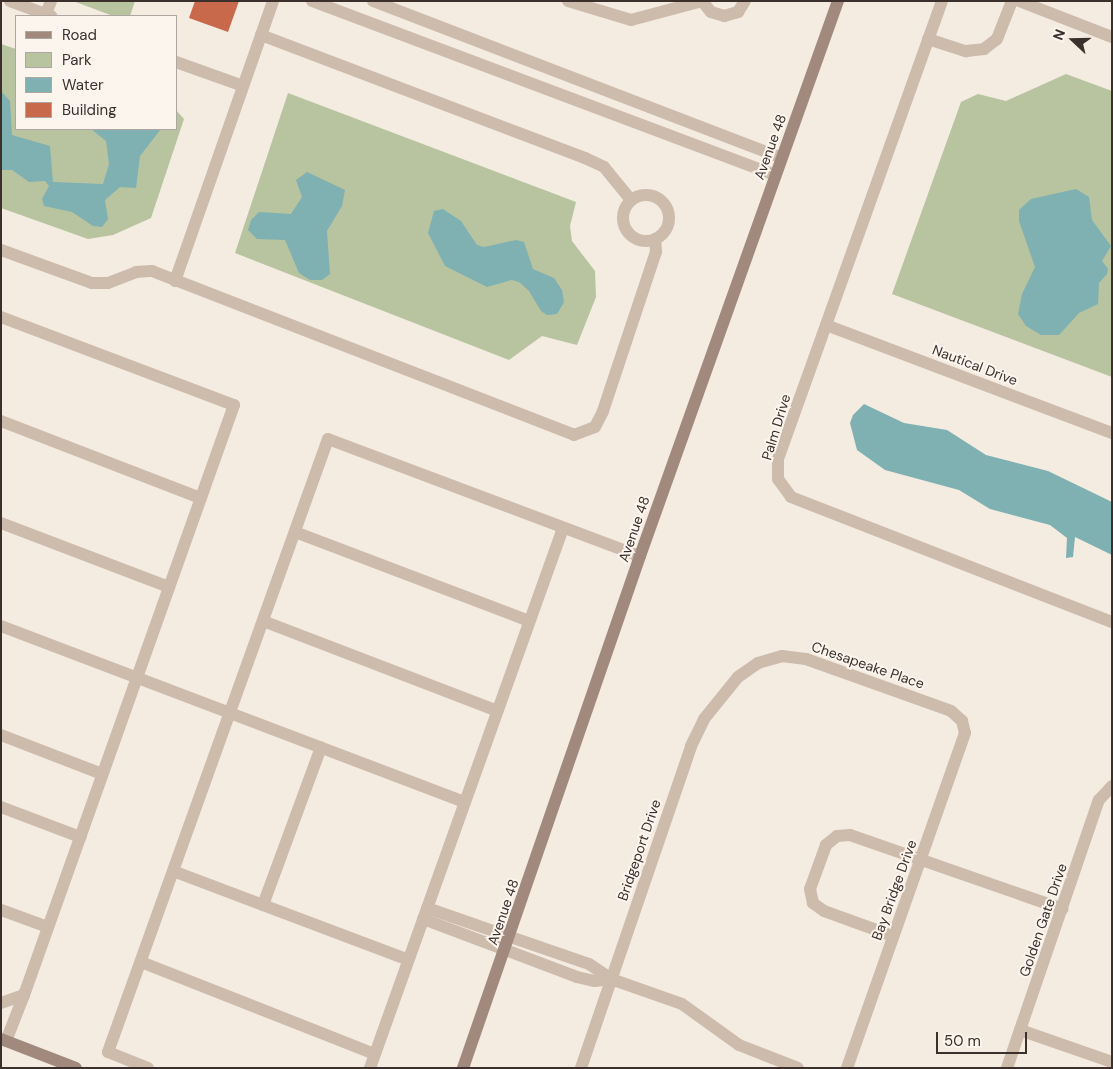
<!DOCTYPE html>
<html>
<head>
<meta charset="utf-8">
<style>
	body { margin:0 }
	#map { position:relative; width:1113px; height:1069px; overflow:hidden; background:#f4ebe1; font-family:"DM Sans",sans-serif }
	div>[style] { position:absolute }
	.green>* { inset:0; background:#b8c4a0 }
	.water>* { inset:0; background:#7fb0b2 }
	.building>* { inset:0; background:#c8694b }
	.minor>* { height:12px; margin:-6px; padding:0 6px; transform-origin:6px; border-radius:6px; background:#cdbbac }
	.minor>.ring { margin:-6px; padding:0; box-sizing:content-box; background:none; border:12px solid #cdbbac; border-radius:50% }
	.secondary>* { height:12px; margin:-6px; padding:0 6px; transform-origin:6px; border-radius:6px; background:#a18a7d }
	span { translate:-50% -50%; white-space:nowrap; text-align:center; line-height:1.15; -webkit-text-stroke:4px #fbf5ee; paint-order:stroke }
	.street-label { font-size:14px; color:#3b302b }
	.frame { position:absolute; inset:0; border:2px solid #3b302b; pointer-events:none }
	.legend { position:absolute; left:15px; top:15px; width:162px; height:115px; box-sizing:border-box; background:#fbf5ee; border:1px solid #aea6a0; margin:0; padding:6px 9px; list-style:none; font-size:15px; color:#3b302b }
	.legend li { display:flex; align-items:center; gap:10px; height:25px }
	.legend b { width:25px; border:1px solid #aea6a0 }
	.north { position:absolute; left:1048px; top:15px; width:50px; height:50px; -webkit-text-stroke:4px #fbf5ee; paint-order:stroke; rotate:291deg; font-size:14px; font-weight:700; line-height:20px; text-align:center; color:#3b302b }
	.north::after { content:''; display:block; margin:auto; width:18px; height:22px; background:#3b302b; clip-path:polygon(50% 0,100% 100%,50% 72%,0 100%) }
	.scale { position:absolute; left:936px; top:1032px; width:91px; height:22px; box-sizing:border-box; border:2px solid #3b302b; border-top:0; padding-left:6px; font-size:15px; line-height:18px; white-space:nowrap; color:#3b302b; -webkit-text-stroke:4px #fbf5ee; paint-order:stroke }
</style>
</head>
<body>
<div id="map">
	<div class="green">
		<i style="clip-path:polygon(73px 1px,135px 1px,130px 16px,113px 16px)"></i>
		<i style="clip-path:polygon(1px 44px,16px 49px,16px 129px,176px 129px,176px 110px,184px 119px,151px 218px,113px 235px,88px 239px,1px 208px)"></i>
		<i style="clip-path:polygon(1066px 74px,1112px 91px,1112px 377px,892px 294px,961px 102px,978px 94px,1006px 101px)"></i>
		<i style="clip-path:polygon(288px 93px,576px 202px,570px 226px,572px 241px,595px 271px,596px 297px,577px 345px,542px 336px,509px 360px,235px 253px)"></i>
	</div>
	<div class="water">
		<i style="clip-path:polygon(1px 91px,10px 101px,12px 135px,50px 146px,53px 182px,103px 184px,109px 164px,106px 141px,91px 129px,161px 129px,140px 156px,136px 188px,120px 187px,105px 200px,108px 219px,102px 227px,93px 226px,72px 212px,44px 206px,42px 199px,49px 186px,45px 181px,29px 182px,12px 170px,1px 170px)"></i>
		<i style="clip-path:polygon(307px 172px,345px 190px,342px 206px,327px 231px,330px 274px,322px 280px,310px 280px,299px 273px,285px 240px,257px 239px,248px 230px,251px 220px,259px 212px,291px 214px,302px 197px,296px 180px)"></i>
		<i style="clip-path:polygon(1076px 189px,1089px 197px,1092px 220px,1111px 246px,1102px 261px,1108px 269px,1107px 274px,1099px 283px,1098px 304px,1079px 313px,1059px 335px,1041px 335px,1026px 326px,1018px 314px,1022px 294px,1035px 267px,1019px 221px,1019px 210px,1031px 199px)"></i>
		<i style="clip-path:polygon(443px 209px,461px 221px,477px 245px,484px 247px,516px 240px,524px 242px,533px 269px,554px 278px,562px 290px,564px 302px,557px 314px,547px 315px,541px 311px,529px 291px,519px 282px,512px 280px,487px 287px,445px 266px,428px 233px,434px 211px)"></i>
		<i style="clip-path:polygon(864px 404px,904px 423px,947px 430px,986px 455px,1048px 471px,1112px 502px,1112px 555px,1075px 537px,1073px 557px,1066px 558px,1067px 538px,1050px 525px,990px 509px,959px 490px,885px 470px,857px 450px,850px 423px,853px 415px)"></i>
	</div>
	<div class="building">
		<i style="clip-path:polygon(195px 1px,239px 1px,228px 32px,189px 18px)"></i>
	</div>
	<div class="minor">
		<i style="left:10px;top:1px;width:44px;rotate:20.1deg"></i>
		<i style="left:312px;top:1px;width:495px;rotate:20.6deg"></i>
		<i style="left:373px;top:1px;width:438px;rotate:21deg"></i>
		<i style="left:568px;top:1px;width:66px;rotate:16.8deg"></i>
		<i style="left:631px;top:20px;width:73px;rotate:-15deg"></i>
		<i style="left:702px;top:1px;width:14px;rotate:51deg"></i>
		<i style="left:711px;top:12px;width:14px;rotate:17deg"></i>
		<i style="left:724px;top:16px;width:15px;rotate:-16deg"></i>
		<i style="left:738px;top:12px;width:13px;rotate:-58deg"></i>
		<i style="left:942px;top:1px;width:486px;rotate:109.7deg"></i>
		<i style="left:778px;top:459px;width:20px;rotate:90deg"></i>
		<i style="left:778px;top:479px;width:22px;rotate:54deg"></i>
		<i style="left:791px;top:497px;width:344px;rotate:21.3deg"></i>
		<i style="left:1019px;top:1px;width:100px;rotate:21.2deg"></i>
		<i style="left:46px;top:14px;width:14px;rotate:-69deg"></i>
		<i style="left:261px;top:35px;width:347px;rotate:20.8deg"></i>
		<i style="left:585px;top:158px;width:21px;rotate:25deg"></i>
		<i style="left:604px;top:167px;width:43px;rotate:50.7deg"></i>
		<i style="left:928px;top:39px;width:40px;rotate:18deg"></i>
		<i style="left:966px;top:51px;width:18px;rotate:-6deg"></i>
		<i style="left:984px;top:49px;width:16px;rotate:-38deg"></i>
		<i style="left:997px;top:39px;width:41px;rotate:-68.5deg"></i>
		<i style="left:176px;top:62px;width:71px;rotate:19.7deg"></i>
		<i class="ring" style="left:623px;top:195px;width:34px;height:34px"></i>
		<i style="left:1px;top:250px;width:97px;rotate:19.9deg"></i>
		<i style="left:92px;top:283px;width:16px"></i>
		<i style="left:108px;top:283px;width:30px;rotate:-21deg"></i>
		<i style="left:136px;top:272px;width:16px;rotate:-4deg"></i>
		<i style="left:152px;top:271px;width:453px;rotate:21.2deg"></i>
		<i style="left:574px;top:435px;width:22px;rotate:-21deg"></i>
		<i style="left:595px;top:427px;width:18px;rotate:-63deg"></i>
		<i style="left:603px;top:411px;width:168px;rotate:-71.6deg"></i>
		<i style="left:656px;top:252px;width:13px;rotate:-94deg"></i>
		<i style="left:175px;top:281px;width:297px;rotate:-70.7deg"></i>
		<i style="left:1px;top:317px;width:249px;rotate:20.7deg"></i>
		<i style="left:234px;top:405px;width:626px;rotate:109.59deg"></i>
		<i style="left:24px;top:995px;width:24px;rotate:161deg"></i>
		<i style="left:826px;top:325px;width:306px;rotate:20.7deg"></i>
		<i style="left:1px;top:421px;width:214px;rotate:21.1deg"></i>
		<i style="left:1px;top:523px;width:180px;rotate:20.9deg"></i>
		<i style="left:295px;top:532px;width:250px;rotate:20.8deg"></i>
		<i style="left:263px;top:621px;width:251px;rotate:21deg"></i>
		<i style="left:1px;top:626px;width:496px;rotate:20.8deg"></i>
		<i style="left:1px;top:735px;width:108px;rotate:21.1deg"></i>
		<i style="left:1px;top:807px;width:85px;rotate:20.8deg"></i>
		<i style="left:173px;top:871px;width:251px;rotate:20.7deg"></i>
		<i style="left:263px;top:905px;width:168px;rotate:-69.8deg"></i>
		<i style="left:427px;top:908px;width:171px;rotate:19.1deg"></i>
		<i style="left:589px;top:964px;width:27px;rotate:34deg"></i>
		<i style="left:611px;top:979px;width:75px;rotate:19.4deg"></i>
		<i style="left:682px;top:1004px;width:70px;rotate:35.7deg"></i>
		<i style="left:739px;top:1045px;width:63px;rotate:21.3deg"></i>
		<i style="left:1px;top:910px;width:50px;rotate:19.9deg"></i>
		<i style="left:423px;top:919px;width:165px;rotate:20.6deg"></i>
		<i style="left:577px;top:977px;width:18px;rotate:13deg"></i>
		<i style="left:595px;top:981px;width:16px;rotate:-7deg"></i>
		<i style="left:893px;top:936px;width:73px;rotate:-160.1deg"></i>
		<i style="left:824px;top:911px;width:14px;rotate:-144deg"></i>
		<i style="left:813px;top:903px;width:14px;rotate:-102deg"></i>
		<i style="left:810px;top:889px;width:47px;rotate:-70deg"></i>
		<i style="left:826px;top:845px;width:14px;rotate:-39deg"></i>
		<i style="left:837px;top:836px;width:13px;rotate:-4deg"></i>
		<i style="left:850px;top:835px;width:225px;rotate:19.2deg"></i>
		<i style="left:141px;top:962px;width:251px;rotate:21.5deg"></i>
		<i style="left:1020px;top:1030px;width:97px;rotate:19.2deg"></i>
		<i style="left:6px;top:1041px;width:49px;rotate:-68.6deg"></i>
		<i style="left:148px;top:1068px;width:43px;rotate:-158.2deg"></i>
		<i style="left:108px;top:1052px;width:651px;rotate:-70.26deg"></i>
		<i style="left:328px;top:439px;width:333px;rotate:20.6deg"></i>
		<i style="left:370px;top:1068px;width:573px;rotate:-70.33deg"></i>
		<i style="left:581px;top:1068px;width:340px;rotate:-71.1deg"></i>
		<i style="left:691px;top:746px;width:30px;rotate:-64deg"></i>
		<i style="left:704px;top:719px;width:54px;rotate:-51deg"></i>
		<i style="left:738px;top:677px;width:24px;rotate:-35deg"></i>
		<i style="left:758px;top:663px;width:25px;rotate:-16deg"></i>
		<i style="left:782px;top:656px;width:24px;rotate:7deg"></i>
		<i style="left:806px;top:659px;width:154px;rotate:19.7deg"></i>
		<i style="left:951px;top:711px;width:15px;rotate:42deg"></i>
		<i style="left:962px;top:721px;width:12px;rotate:76deg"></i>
		<i style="left:965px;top:733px;width:355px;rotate:109.4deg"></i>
		<i style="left:1007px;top:1068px;width:283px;rotate:-71.1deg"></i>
		<i style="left:1099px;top:800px;width:19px;rotate:-47deg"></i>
	</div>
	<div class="secondary">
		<i style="left:1px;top:1039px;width:80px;rotate:21.1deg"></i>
		<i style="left:463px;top:1068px;width:542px;rotate:-70.93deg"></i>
		<i style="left:640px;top:556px;width:589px;rotate:-70.37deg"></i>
	</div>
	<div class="street-label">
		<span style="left:770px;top:147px;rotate:-70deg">Avenue 48</span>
		<span style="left:975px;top:365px;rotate:21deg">Nautical Drive</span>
		<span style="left:776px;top:427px;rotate:-73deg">Palm Drive</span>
		<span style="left:634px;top:529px;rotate:-71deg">Avenue 48</span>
		<span style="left:868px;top:665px;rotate:19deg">Chesapeake Place</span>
		<span style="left:639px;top:850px;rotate:-71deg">Bridgeport Drive</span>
		<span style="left:894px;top:890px;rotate:-70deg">Bay Bridge Drive</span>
		<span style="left:503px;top:912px;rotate:-71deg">Avenue 48</span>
		<span style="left:1043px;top:920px;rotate:-71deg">Golden Gate Drive</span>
	</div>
	<div class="frame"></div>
	<ul class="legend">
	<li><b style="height:6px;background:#a18a7d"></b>Road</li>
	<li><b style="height:14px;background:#b8c4a0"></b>Park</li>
	<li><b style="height:14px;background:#7fb0b2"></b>Water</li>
	<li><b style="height:14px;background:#c8694b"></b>Building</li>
	</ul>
	<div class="north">N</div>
	<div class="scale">50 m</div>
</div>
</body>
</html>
